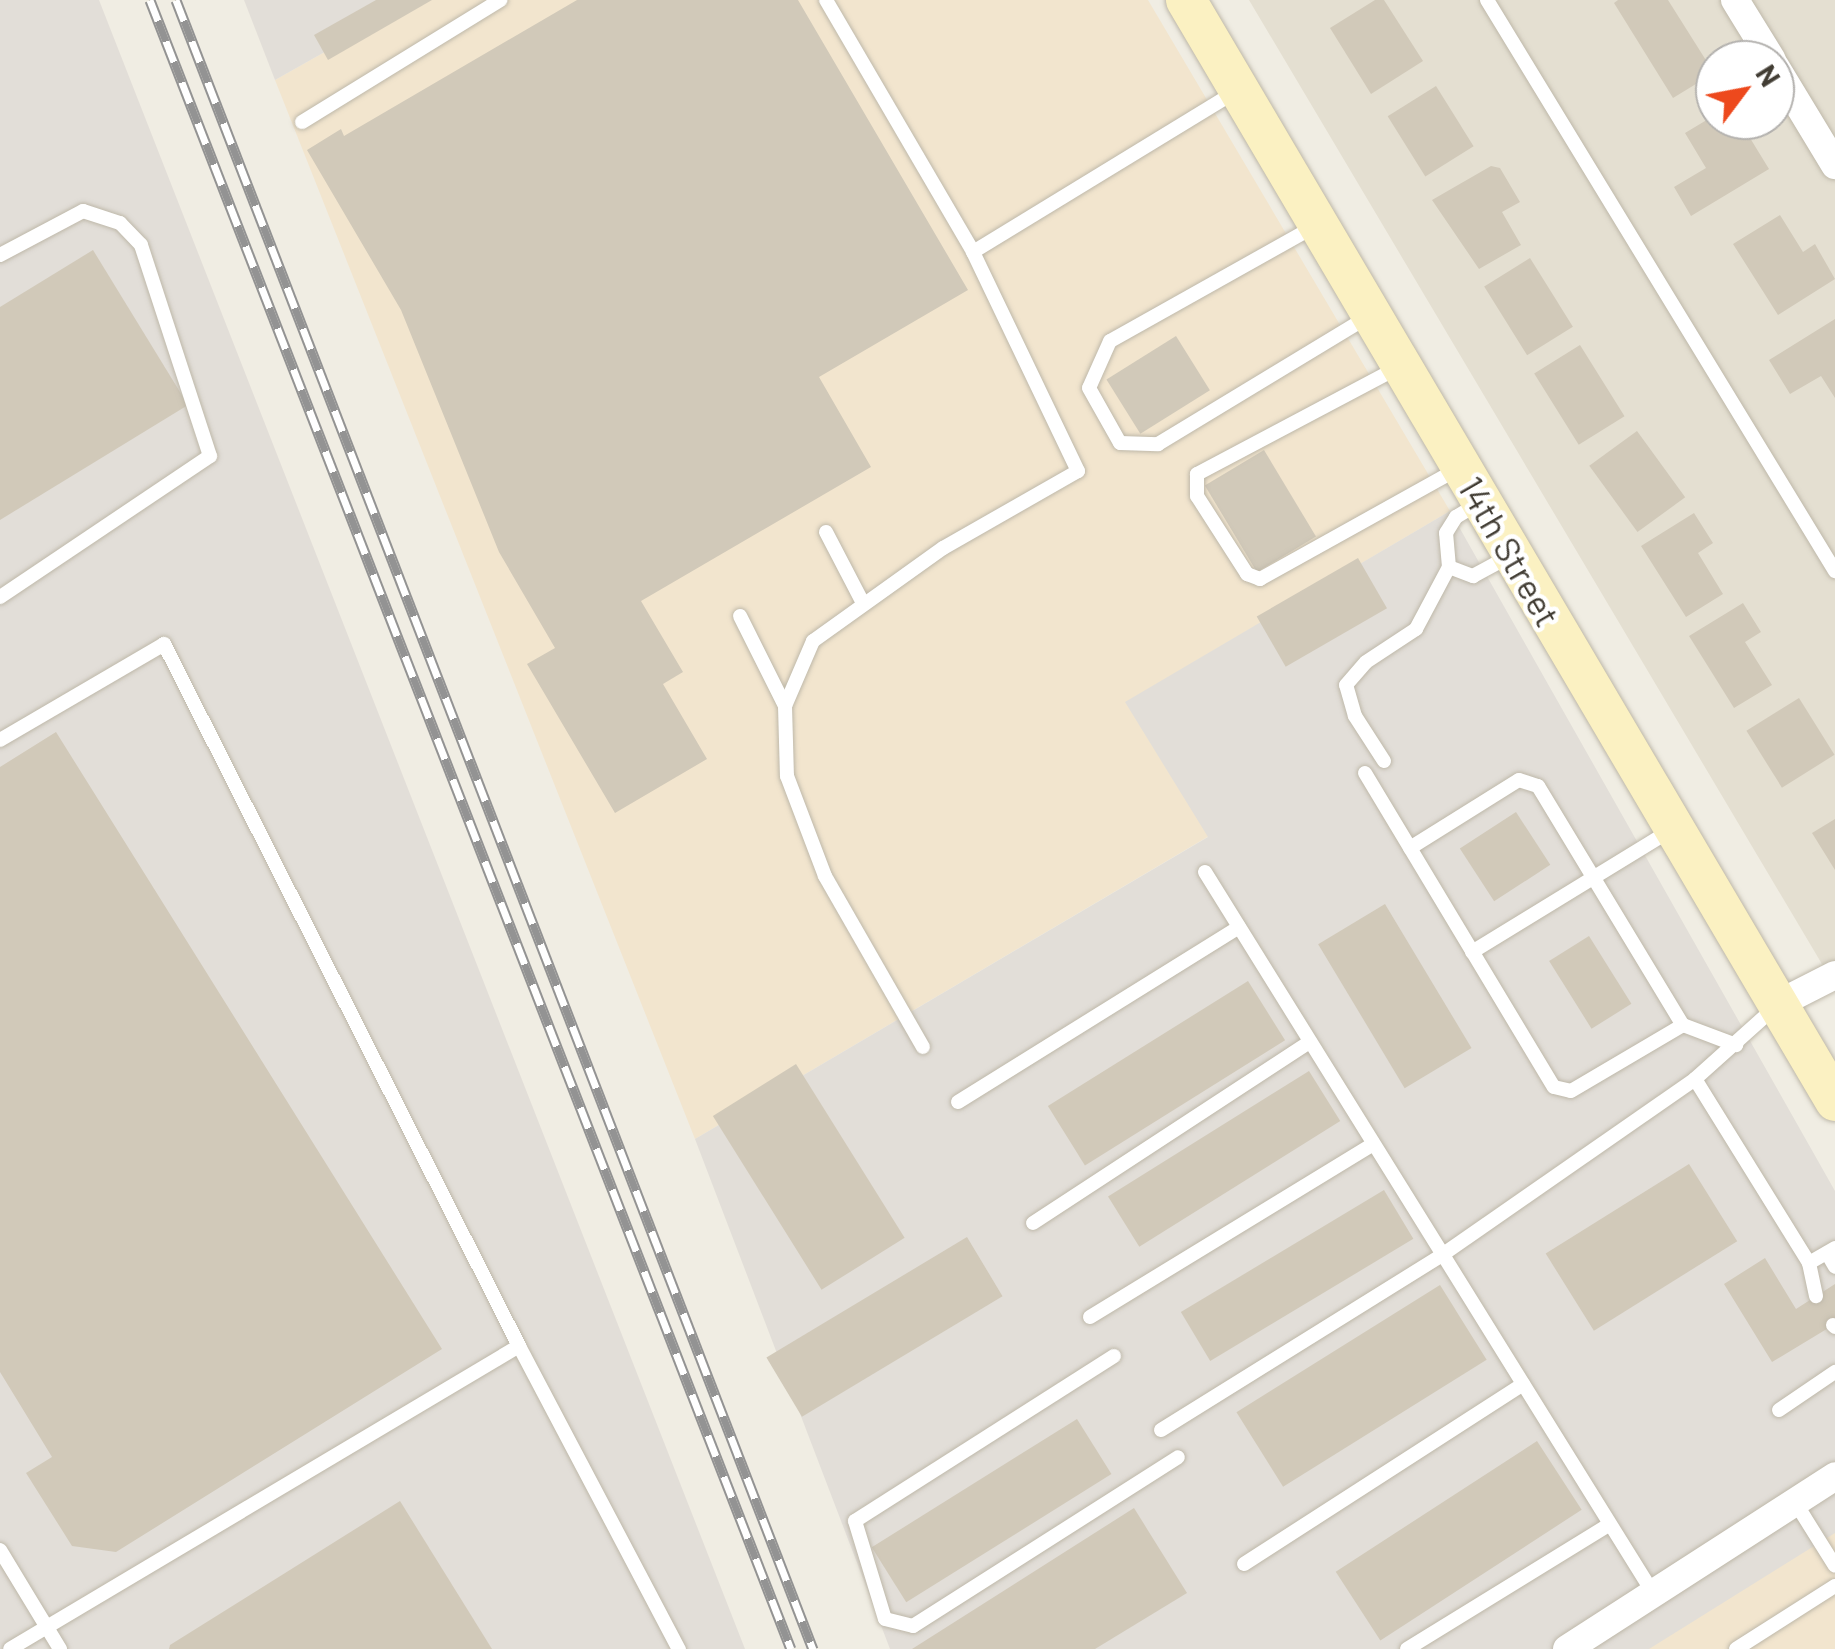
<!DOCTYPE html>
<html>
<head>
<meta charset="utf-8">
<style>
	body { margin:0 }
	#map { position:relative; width:1835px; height:1649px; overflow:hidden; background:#f0ede3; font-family:Barlow,sans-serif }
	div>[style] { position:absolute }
	.residential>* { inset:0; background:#e4dfd1 }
	.commercial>* { inset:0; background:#f2e5ce }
	.industrial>* { inset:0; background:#e2ded8 }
	.building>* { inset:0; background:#d1c9b9; transform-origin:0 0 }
	.roads { filter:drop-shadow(0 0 2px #beb8a9) drop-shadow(0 0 2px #beb8a9) }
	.lane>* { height:14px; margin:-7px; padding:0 7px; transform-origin:7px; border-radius:7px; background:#fff }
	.street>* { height:28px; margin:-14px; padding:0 14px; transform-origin:14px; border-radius:14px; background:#fff }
	.secondary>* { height:40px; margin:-20px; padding:0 20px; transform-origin:20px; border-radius:20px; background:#fbf1c2 }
	.rail>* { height:11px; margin-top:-5.5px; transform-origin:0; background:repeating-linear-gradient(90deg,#fff 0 22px,#939393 0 44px); box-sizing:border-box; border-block:2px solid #939393 }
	span { translate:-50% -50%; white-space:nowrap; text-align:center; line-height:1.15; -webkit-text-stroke:9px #fff; paint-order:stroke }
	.street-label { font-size:35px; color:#423d34 }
	.north { position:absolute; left:1695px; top:40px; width:100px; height:100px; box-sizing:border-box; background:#fff; border:2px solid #b3b1ae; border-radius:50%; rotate:58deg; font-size:28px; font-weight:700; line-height:40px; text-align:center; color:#423d34 }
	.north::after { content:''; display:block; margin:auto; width:35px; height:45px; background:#ed491d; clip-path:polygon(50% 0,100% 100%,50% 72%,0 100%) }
</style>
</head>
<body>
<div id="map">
	<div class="residential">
		<i style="clip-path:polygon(evenodd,1249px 0,1835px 0,1835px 986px,1249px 0,1715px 60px,1775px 60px,1775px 120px,1715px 120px,1715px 60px)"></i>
	</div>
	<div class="commercial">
		<i style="clip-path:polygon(417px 0,1148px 0,1450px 511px,1126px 702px,1209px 836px,695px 1139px,275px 80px)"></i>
		<i style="clip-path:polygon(1835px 1530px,1835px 1649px,1637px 1649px)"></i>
	</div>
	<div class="industrial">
		<i style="clip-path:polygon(0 0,99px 0,745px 1649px,0 1649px)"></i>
		<i style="clip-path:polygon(244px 0,417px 0,275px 80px)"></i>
		<i style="clip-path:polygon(1450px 511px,1835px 1191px,1835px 1533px,1649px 1649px,890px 1649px,695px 1139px,1208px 837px,1125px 702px)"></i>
	</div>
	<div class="building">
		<i style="clip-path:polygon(376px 0,432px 0,328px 60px,314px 35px)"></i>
		<i style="clip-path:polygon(577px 0,798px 0,968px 290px,819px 377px,871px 467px,641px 601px,683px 672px,663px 684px,707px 759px,615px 813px,527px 664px,555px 648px,499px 552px,401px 310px,307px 150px,341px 129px,344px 136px)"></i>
		<i style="clip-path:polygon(1375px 0,1384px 0,1423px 61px,1371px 94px,1330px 28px)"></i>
		<i style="clip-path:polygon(1618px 0,1668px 0,1714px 73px,1673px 98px,1614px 3px)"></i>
		<i style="left:1436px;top:86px;width:71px;height:57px;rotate:58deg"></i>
		<i style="clip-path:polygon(1715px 115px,1739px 120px,1769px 169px,1691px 216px,1674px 187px,1706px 168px,1685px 133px)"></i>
		<i style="clip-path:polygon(1491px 166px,1500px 168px,1520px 202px,1502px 212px,1521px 245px,1479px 269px,1432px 200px)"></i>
		<i style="clip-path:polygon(1780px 215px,1803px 252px,1815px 244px,1835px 279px,1778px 315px,1733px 244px)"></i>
		<i style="clip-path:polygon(93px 250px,188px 405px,0 520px,0 307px)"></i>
		<i style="left:1530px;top:258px;width:81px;height:54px;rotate:58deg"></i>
		<i style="clip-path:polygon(1835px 319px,1835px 398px,1821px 376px,1790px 394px,1769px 360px)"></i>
		<i style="left:1176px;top:336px;width:64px;height:82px;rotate:58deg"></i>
		<i style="left:1580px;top:345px;width:84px;height:54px;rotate:58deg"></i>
		<i style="left:1637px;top:431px;width:82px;height:59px;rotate:54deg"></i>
		<i style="left:1264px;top:450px;width:101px;height:69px;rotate:59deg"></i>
		<i style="clip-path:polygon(1694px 513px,1713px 543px,1698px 553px,1723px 594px,1686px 617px,1641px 546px)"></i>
		<i style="left:1358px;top:558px;width:58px;height:117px;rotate:60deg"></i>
		<i style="clip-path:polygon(1743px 603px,1761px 632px,1745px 642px,1772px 685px,1734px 708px,1689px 636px)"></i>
		<i style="left:1799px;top:698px;width:67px;height:62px;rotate:58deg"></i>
		<i style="clip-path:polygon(56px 732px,442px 1349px,116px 1552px,72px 1546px,26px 1473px,52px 1457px,0 1372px,0 767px)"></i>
		<i style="left:1516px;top:812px;width:63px;height:67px;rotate:57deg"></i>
		<i style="clip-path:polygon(1835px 819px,1835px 870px,1812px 833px)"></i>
		<i style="left:1385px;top:904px;width:168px;height:78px;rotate:59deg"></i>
		<i style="left:1589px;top:936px;width:80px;height:47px;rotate:58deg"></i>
		<i style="left:1248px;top:981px;width:70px;height:236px;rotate:58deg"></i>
		<i style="left:796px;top:1064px;width:205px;height:98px;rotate:58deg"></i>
		<i style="left:1309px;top:1071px;width:59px;height:237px;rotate:58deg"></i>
		<i style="left:1689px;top:1164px;width:91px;height:169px;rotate:58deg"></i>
		<i style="left:1384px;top:1190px;width:57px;height:237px;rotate:59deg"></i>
		<i style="left:967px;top:1237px;width:69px;height:234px;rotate:59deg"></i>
		<i style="clip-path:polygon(1765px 1258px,1796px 1309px,1835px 1284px,1835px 1324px,1772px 1362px,1724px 1284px)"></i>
		<i style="left:1440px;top:1285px;width:88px;height:240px;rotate:58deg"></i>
		<i style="left:1077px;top:1419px;width:65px;height:242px;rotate:58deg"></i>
		<i style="left:1537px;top:1441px;width:82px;height:240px;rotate:57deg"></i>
		<i style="clip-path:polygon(400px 1501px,492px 1649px,169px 1649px,170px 1645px)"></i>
		<i style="clip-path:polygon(1134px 1508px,1187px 1593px,1095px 1649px,912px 1649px)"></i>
	</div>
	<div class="roads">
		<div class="lane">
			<i style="left:826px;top:0;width:292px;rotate:59.7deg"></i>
			<i style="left:973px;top:252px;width:243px;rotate:64.4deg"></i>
			<i style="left:1078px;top:471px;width:155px;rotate:150.3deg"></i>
			<i style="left:943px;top:548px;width:160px;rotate:144.4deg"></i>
			<i style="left:813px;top:641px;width:71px;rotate:113.3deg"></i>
			<i style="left:785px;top:706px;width:70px;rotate:88.4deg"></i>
			<i style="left:787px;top:776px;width:107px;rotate:69.2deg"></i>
			<i style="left:825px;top:876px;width:197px;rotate:60.2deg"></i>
			<i style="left:1487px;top:0;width:669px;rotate:58.64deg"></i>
			<i style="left:302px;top:122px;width:233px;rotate:-31.6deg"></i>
			<i style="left:1317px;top:225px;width:237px;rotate:150.7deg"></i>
			<i style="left:1110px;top:341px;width:51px;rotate:114.1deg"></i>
			<i style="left:1089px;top:388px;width:63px;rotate:60.6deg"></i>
			<i style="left:1120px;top:443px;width:38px;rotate:2deg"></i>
			<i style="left:1158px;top:444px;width:247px;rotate:-31.2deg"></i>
			<i style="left:973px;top:252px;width:311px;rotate:-31.4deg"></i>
			<i style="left:0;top:255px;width:94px;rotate:-27.9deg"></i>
			<i style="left:83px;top:211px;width:39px;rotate:18deg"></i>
			<i style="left:120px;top:223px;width:30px;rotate:46deg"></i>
			<i style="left:141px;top:245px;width:222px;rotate:71.9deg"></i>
			<i style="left:210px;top:456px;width:253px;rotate:146.1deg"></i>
			<i style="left:1401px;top:366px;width:231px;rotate:152.1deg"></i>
			<i style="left:1197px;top:474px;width:22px;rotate:90deg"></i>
			<i style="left:1197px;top:496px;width:93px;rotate:57.3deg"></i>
			<i style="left:1247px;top:574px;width:14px;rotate:21deg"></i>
			<i style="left:1260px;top:579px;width:227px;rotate:-29.1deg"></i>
			<i style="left:826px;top:532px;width:80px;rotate:62.5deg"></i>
			<i style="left:1449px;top:567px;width:34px;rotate:-95deg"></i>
			<i style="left:1446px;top:533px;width:19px;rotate:-58deg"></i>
			<i style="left:1456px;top:517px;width:26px;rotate:-31deg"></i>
			<i style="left:740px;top:616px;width:101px;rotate:63.4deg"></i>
			<i style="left:0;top:740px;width:190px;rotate:-30.3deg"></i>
			<i style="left:164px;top:644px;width:787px;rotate:63.17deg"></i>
			<i style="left:519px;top:1346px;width:592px;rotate:149.24deg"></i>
			<i style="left:1384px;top:761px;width:54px;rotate:-122.8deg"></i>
			<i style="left:1355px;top:716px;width:32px;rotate:-106deg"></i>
			<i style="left:1346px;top:685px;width:30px;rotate:-49deg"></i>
			<i style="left:1366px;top:662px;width:60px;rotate:-33.4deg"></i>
			<i style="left:1416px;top:629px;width:70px;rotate:-62deg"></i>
			<i style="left:1449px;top:567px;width:26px;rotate:21deg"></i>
			<i style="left:1473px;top:576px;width:42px;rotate:-28.4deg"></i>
			<i style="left:1365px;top:773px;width:366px;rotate:59deg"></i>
			<i style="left:1554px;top:1087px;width:17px;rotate:13deg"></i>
			<i style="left:1571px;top:1091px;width:130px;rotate:-30.5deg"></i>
			<i style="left:1410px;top:848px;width:128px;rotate:-32deg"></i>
			<i style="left:1519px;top:780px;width:20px;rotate:18deg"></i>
			<i style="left:1538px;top:786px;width:280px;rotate:58.8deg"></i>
			<i style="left:1683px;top:1025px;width:57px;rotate:20.7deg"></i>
			<i style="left:1205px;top:872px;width:849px;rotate:58.14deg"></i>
			<i style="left:1472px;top:952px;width:236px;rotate:-31.5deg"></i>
			<i style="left:1695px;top:1079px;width:216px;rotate:58.2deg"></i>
			<i style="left:1809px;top:1263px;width:30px;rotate:-30deg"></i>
			<i style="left:958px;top:1102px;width:331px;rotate:-31.9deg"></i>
			<i style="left:1033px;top:1223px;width:331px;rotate:-33.2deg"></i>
			<i style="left:1827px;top:1253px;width:16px;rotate:60deg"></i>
			<i style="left:1809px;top:1263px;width:34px;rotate:78deg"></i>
			<i style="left:1090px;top:1317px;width:332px;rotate:-31.4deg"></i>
			<i style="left:1833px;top:1325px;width:3px;rotate:45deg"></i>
			<i style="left:519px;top:1346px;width:343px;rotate:62.2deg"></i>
			<i style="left:1114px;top:1356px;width:307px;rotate:147.5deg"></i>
			<i style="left:855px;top:1521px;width:102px;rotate:73deg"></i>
			<i style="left:885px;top:1619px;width:29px;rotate:14deg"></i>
			<i style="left:913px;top:1626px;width:314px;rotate:-32.5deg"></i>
			<i style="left:1779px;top:1410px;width:68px;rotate:-34.2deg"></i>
			<i style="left:1161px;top:1430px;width:331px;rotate:-31.9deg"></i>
			<i style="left:1442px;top:1255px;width:308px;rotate:-34.8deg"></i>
			<i style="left:1695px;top:1079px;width:106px;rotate:-41.9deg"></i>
			<i style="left:1795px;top:1502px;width:75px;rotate:58deg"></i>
			<i style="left:0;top:1550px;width:116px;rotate:58.8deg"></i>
			<i style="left:1244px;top:1564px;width:332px;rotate:-32.8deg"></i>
			<i style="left:1407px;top:1649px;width:238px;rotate:-31.6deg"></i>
			<i style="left:1736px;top:1649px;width:117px;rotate:-32.5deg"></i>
		</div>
		<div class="street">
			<i style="left:1735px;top:0;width:70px;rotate:58.3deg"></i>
			<i style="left:1775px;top:66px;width:116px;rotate:58.8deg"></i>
			<i style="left:1778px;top:1004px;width:64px;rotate:-27deg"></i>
			<i style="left:1567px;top:1649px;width:319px;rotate:-32.8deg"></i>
		</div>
		<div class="secondary">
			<i style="left:1186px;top:0;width:1278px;rotate:59.48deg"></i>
		</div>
	</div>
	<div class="rail">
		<i style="left:150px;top:0;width:1769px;rotate:68.76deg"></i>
		<i style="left:176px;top:0;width:1768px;rotate:68.88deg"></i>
	</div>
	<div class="street-label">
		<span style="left:1510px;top:551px;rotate:60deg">14th Street</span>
	</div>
	<div class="north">N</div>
</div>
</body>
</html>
